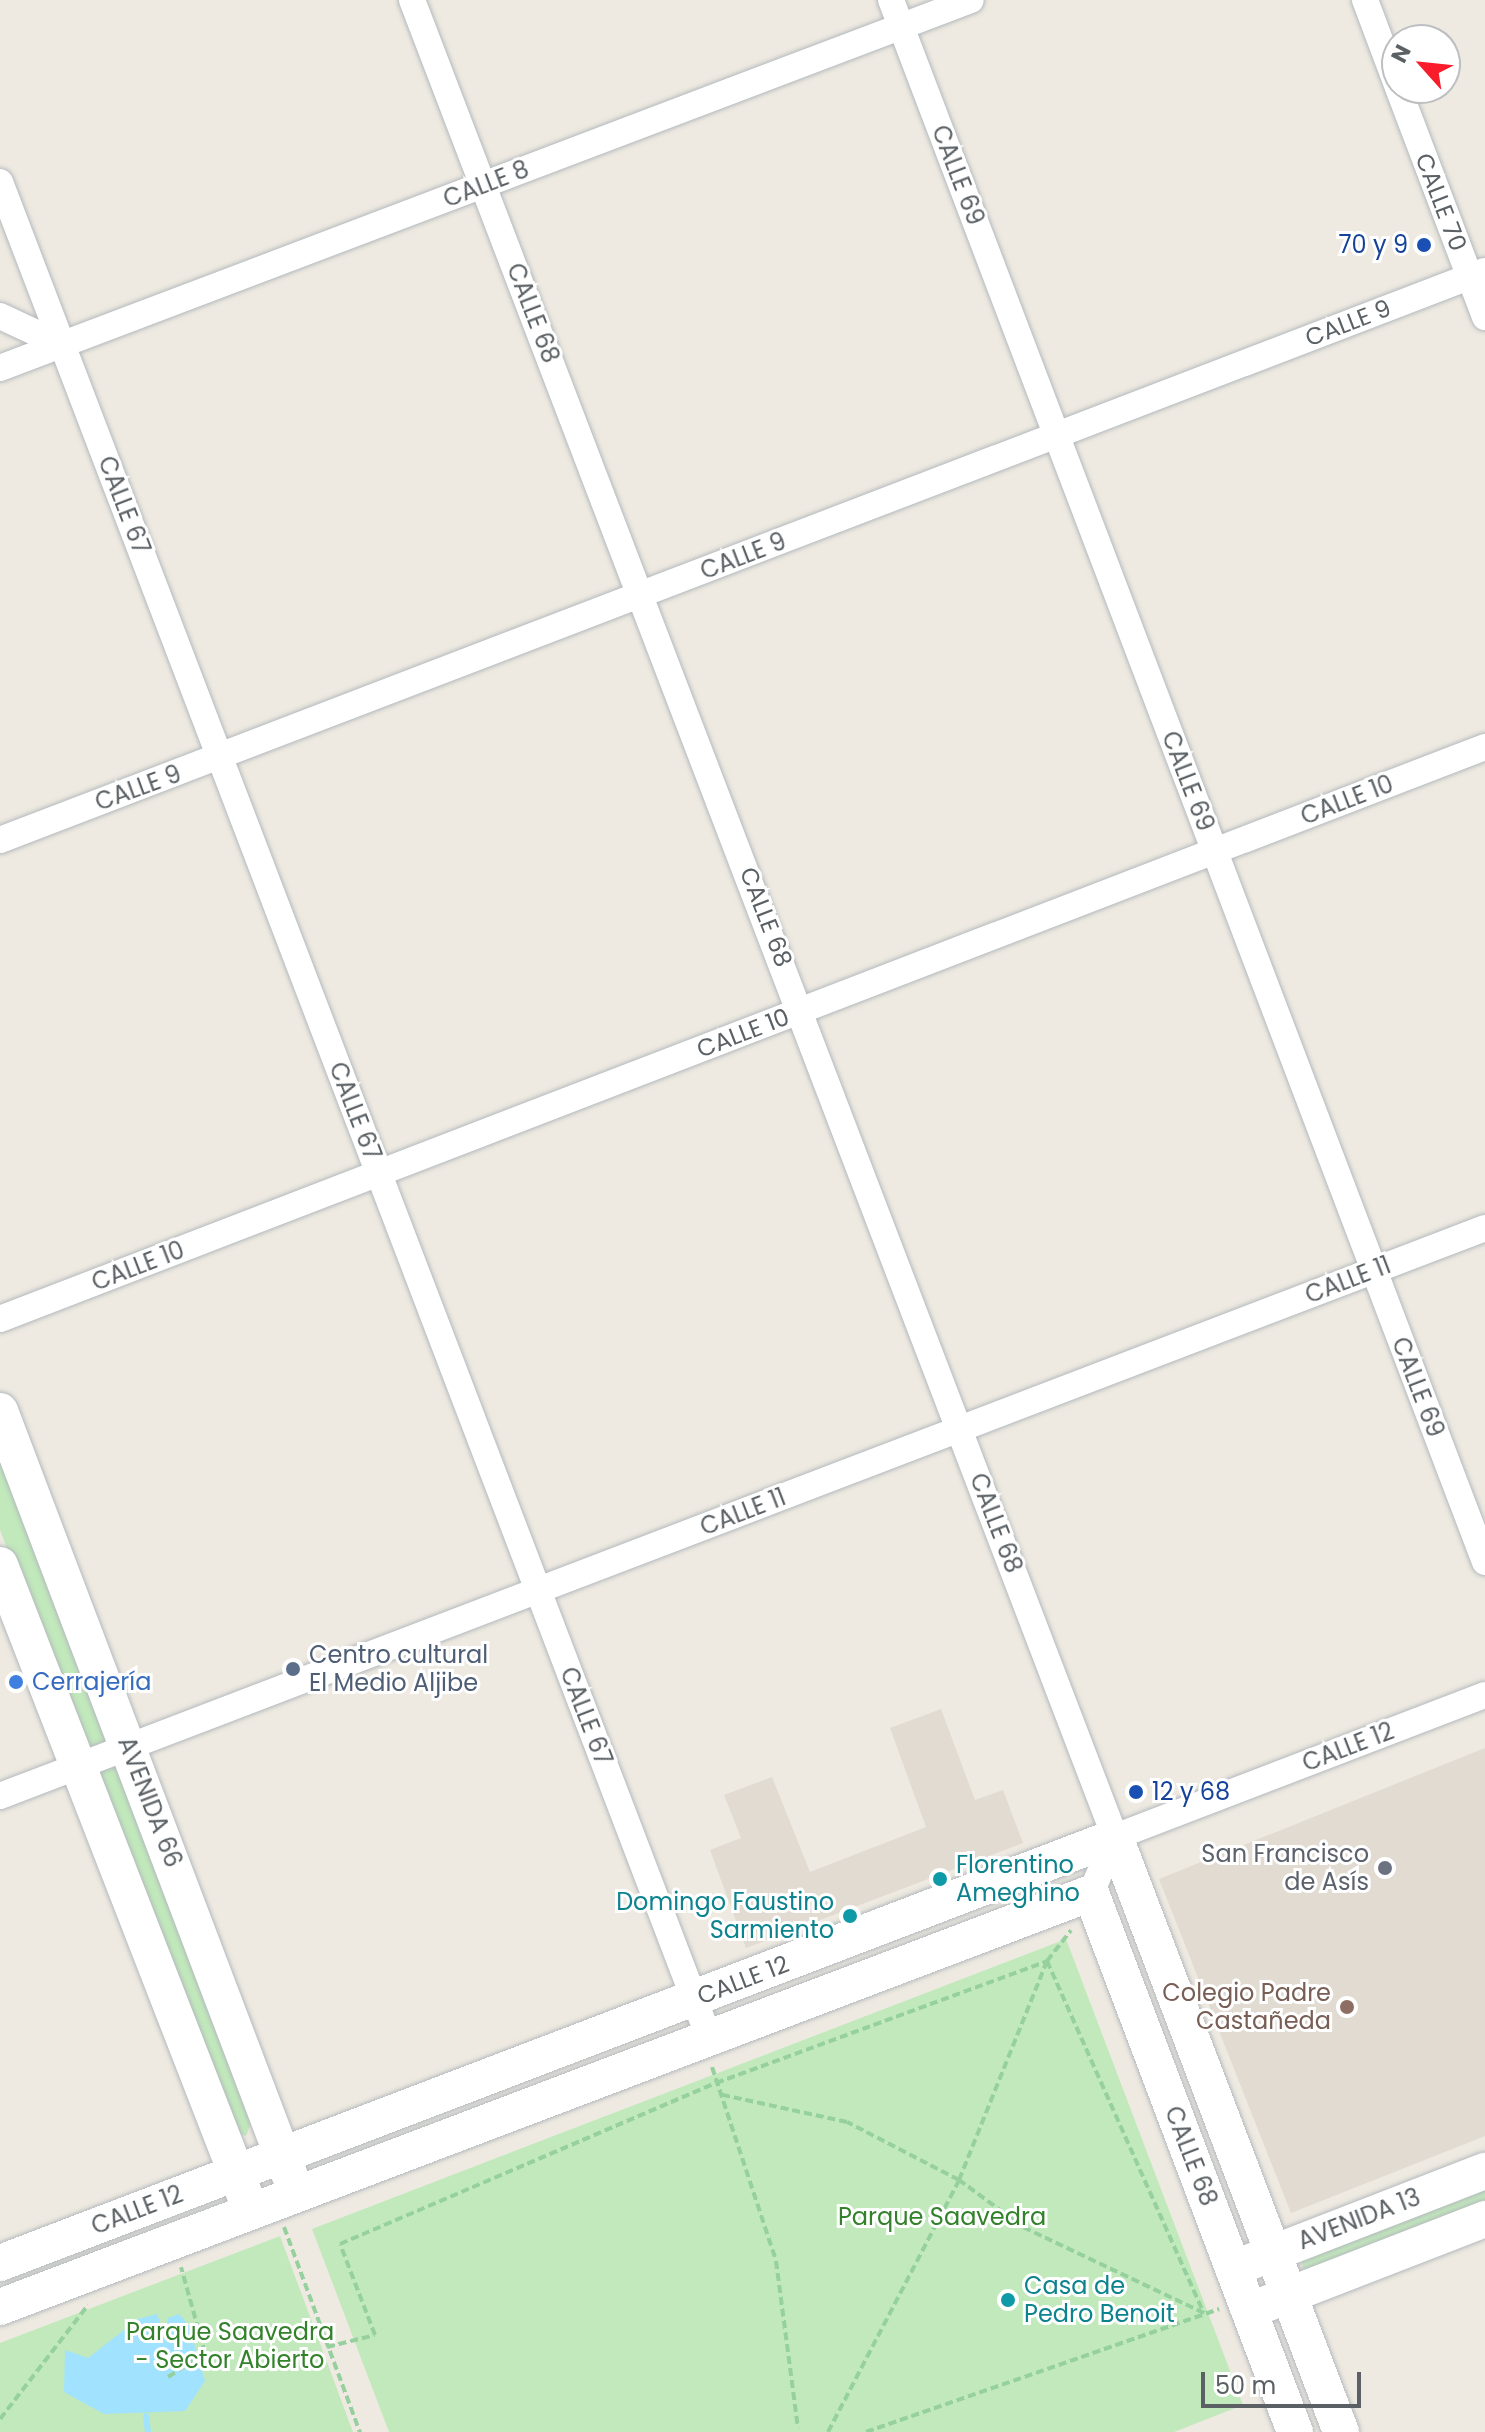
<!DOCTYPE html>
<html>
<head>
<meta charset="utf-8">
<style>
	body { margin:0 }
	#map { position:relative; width:1485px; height:2432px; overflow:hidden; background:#eeeae1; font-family:Poppins,sans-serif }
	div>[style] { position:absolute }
	.education>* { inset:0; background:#e1dbd2 }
	.green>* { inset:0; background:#c1e9bb }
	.water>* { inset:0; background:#a1e3ff }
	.stream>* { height:6px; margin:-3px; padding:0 3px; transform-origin:3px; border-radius:3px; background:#a1e3ff }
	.path>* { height:4px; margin-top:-2px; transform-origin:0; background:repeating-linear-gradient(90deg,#96d09e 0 8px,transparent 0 12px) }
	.roads { filter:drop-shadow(0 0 2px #b4b9bd) drop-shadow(0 0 2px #b4b9bd) }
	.street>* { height:26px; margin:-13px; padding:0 13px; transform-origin:13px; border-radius:13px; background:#fff }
	.secondary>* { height:36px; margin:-18px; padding:0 18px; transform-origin:18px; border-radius:18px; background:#fff }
	.dots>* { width:22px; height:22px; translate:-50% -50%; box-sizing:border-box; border:4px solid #fff; border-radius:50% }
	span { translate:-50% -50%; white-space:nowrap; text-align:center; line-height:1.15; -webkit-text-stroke:6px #fff; paint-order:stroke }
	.street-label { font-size:24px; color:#5a6064 }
	.transit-label { font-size:24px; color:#164399 }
	.right { translate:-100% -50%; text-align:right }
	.left { translate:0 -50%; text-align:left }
	.service-label { font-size:24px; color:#4e5e75 }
	.shop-label { font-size:24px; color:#366cbe }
	.worship-label { font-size:24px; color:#5b616d }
	.culture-label { font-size:24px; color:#0d838f }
	.education-label { font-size:24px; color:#785e54 }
	.park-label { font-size:24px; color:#33822b }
	.north { position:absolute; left:1381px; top:24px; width:80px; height:80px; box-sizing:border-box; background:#fff; border:2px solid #bdbfc1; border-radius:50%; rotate:297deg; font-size:22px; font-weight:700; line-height:32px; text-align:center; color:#5a6064 }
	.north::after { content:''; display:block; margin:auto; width:28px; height:36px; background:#f91c2b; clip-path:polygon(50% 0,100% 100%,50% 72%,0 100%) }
	.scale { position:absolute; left:1201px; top:2372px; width:160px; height:36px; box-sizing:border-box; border:4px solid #5a6064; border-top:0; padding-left:10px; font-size:24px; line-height:28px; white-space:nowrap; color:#5a6064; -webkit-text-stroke:6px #fff; paint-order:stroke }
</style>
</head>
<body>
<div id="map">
	<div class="education">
		<i style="clip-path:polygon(941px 1709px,975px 1800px,1003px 1790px,1023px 1843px,746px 1948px,710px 1850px,741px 1838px,724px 1795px,772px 1777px,810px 1872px,926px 1827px,890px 1728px)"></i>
		<i style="clip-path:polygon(1485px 1748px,1485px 2136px,1291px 2213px,1159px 1879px)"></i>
	</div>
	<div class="green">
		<i style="clip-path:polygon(0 1454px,252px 2120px,246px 2136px,229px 2129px,0 1530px)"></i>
		<i style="clip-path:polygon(1066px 1939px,1243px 2405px,1174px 2432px,389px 2432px,312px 2229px)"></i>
		<i style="clip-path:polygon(1485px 2187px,1485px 2209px,1320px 2272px,1303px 2269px,1302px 2257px)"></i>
		<i style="clip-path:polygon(280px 2236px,353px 2432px,0 2432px,0 2343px)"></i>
	</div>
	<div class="water">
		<i style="clip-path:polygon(157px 2314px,166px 2339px,168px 2318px,179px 2314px,193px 2330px,188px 2341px,193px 2340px,205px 2381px,185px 2411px,104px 2414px,64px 2392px,65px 2350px,88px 2358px,138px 2319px)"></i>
	</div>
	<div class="stream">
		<i style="left:146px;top:2416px;width:16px;rotate:83deg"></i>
	</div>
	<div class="path">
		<i style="left:712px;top:2067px;width:204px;rotate:71.7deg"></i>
		<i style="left:776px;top:2261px;width:168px;rotate:82.5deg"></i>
		<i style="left:284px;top:2227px;width:219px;rotate:69.7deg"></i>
		<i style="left:327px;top:2347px;width:49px;rotate:-14deg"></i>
		<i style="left:375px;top:2335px;width:97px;rotate:-111deg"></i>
		<i style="left:340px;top:2244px;width:409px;rotate:-23.2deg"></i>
		<i style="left:716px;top:2083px;width:353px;rotate:-20.2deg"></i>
		<i style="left:1047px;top:1961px;width:385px;rotate:66deg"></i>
		<i style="left:1204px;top:2313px;width:200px;rotate:-154.6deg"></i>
		<i style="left:1023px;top:2227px;width:79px;rotate:-143.7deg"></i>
		<i style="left:959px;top:2180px;width:126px;rotate:-152.6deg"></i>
		<i style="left:847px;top:2122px;width:131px;rotate:-167.7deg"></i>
		<i style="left:168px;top:2377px;width:44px;rotate:-33deg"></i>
		<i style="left:205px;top:2353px;width:89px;rotate:-105.6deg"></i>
		<i style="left:0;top:2419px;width:144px;rotate:-52.3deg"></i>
		<i style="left:828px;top:2432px;width:284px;rotate:-62.5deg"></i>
		<i style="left:959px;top:2180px;width:236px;rotate:-68.1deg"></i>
		<i style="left:1047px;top:1961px;width:39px;rotate:-52deg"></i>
		<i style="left:866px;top:2432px;width:374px;rotate:-19.2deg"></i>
	</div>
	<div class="roads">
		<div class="street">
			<i style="left:412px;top:0;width:1967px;rotate:69.06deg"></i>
			<i style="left:1115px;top:1837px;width:61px;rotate:113.2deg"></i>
			<i style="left:891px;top:0;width:1671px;rotate:69.18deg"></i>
			<i style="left:1365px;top:0;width:91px;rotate:69.4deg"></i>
			<i style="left:1398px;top:88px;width:245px;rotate:69.2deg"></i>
			<i style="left:0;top:182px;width:1989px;rotate:69.09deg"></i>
			<i style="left:0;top:316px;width:68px;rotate:25.1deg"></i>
			<i style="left:0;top:368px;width:1038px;rotate:-20.76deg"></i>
			<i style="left:0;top:840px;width:1590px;rotate:-20.97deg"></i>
			<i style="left:0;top:1319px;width:1591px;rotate:-21.07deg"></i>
			<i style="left:0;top:1796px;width:1590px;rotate:-20.93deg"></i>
			<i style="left:1115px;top:1837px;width:396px;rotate:-21deg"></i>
		</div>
		<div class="secondary">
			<i style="left:0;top:1411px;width:818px;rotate:69.24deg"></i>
			<i style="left:0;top:1565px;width:674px;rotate:68.77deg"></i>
			<i style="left:1250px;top:2262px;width:252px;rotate:-21.2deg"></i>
			<i style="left:0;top:2263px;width:1194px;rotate:-20.91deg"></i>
			<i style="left:1115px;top:1837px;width:636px;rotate:69.2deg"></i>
			<i style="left:1266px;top:2304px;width:235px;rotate:-21.2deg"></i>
			<i style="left:0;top:2307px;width:1167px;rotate:-20.78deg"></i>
			<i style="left:1091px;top:1893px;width:576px;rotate:69.27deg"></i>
		</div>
	</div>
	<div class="dots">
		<i style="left:1424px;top:245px;background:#1a4fb4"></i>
		<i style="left:293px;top:1669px;background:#5c6f8a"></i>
		<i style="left:16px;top:1682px;background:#3f7fe0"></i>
		<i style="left:1136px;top:1792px;background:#1a4fb4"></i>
		<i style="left:1385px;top:1868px;background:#6b7280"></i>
		<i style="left:940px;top:1879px;background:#0f9aa8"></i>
		<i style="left:850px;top:1916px;background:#0f9aa8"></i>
		<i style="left:1347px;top:2007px;background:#8d6e63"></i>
		<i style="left:1008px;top:2300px;background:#0f9aa8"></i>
	</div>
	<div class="street-label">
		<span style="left:958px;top:175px;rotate:69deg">CALLE 69</span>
		<span style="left:486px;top:184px;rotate:-21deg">CALLE 8</span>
		<span style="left:1441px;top:202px;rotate:69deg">CALLE 70</span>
		<span style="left:533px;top:313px;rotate:69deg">CALLE 68</span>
		<span style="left:1348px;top:323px;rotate:-21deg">CALLE 9</span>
		<span style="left:124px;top:505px;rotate:69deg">CALLE 67</span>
		<span style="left:743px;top:556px;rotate:-21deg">CALLE 9</span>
		<span style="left:1188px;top:781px;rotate:69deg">CALLE 69</span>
		<span style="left:138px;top:788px;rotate:-20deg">CALLE 9</span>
		<span style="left:1347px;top:800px;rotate:-21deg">CALLE 10</span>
		<span style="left:766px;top:917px;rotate:69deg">CALLE 68</span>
		<span style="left:743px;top:1033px;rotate:-21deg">CALLE 10</span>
		<span style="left:355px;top:1111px;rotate:69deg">CALLE 67</span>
		<span style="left:138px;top:1266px;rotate:-21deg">CALLE 10</span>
		<span style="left:1348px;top:1280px;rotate:-21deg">CALLE 11</span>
		<span style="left:1418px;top:1387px;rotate:69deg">CALLE 69</span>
		<span style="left:743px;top:1512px;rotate:-21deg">CALLE 11</span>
		<span style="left:996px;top:1523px;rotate:69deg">CALLE 68</span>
		<span style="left:586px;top:1716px;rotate:69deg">CALLE 67</span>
		<span style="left:1348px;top:1747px;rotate:-21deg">CALLE 12</span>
		<span style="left:150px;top:1802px;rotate:69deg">AVENIDA 66</span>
		<span style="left:743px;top:1980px;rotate:-21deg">CALLE 12</span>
		<span style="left:1191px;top:2156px;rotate:69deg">CALLE 68</span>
		<span style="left:137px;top:2210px;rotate:-21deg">CALLE 12</span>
		<span style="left:1359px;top:2219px;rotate:-21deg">AVENIDA 13</span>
	</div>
	<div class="transit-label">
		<span class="right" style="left:1408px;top:245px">70 y 9</span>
		<span class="left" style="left:1152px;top:1792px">12 y 68</span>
	</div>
	<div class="service-label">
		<span class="left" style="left:309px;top:1669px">Centro cultural<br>El Medio Aljibe</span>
	</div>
	<div class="shop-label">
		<span class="left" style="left:32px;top:1682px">Cerrajería</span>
	</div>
	<div class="worship-label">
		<span class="right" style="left:1369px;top:1868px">San Francisco<br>de Asís</span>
	</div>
	<div class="culture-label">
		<span class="left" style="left:956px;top:1879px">Florentino<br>Ameghino</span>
		<span class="right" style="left:834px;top:1916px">Domingo Faustino<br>Sarmiento</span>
		<span class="left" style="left:1024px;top:2300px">Casa de<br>Pedro Benoit</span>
	</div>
	<div class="education-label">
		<span class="right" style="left:1331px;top:2007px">Colegio Padre<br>Castañeda</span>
	</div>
	<div class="park-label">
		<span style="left:942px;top:2217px">Parque Saavedra</span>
		<span style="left:230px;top:2346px">Parque Saavedra<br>- Sector Abierto</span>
	</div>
	<div class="north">N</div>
	<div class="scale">50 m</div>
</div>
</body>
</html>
